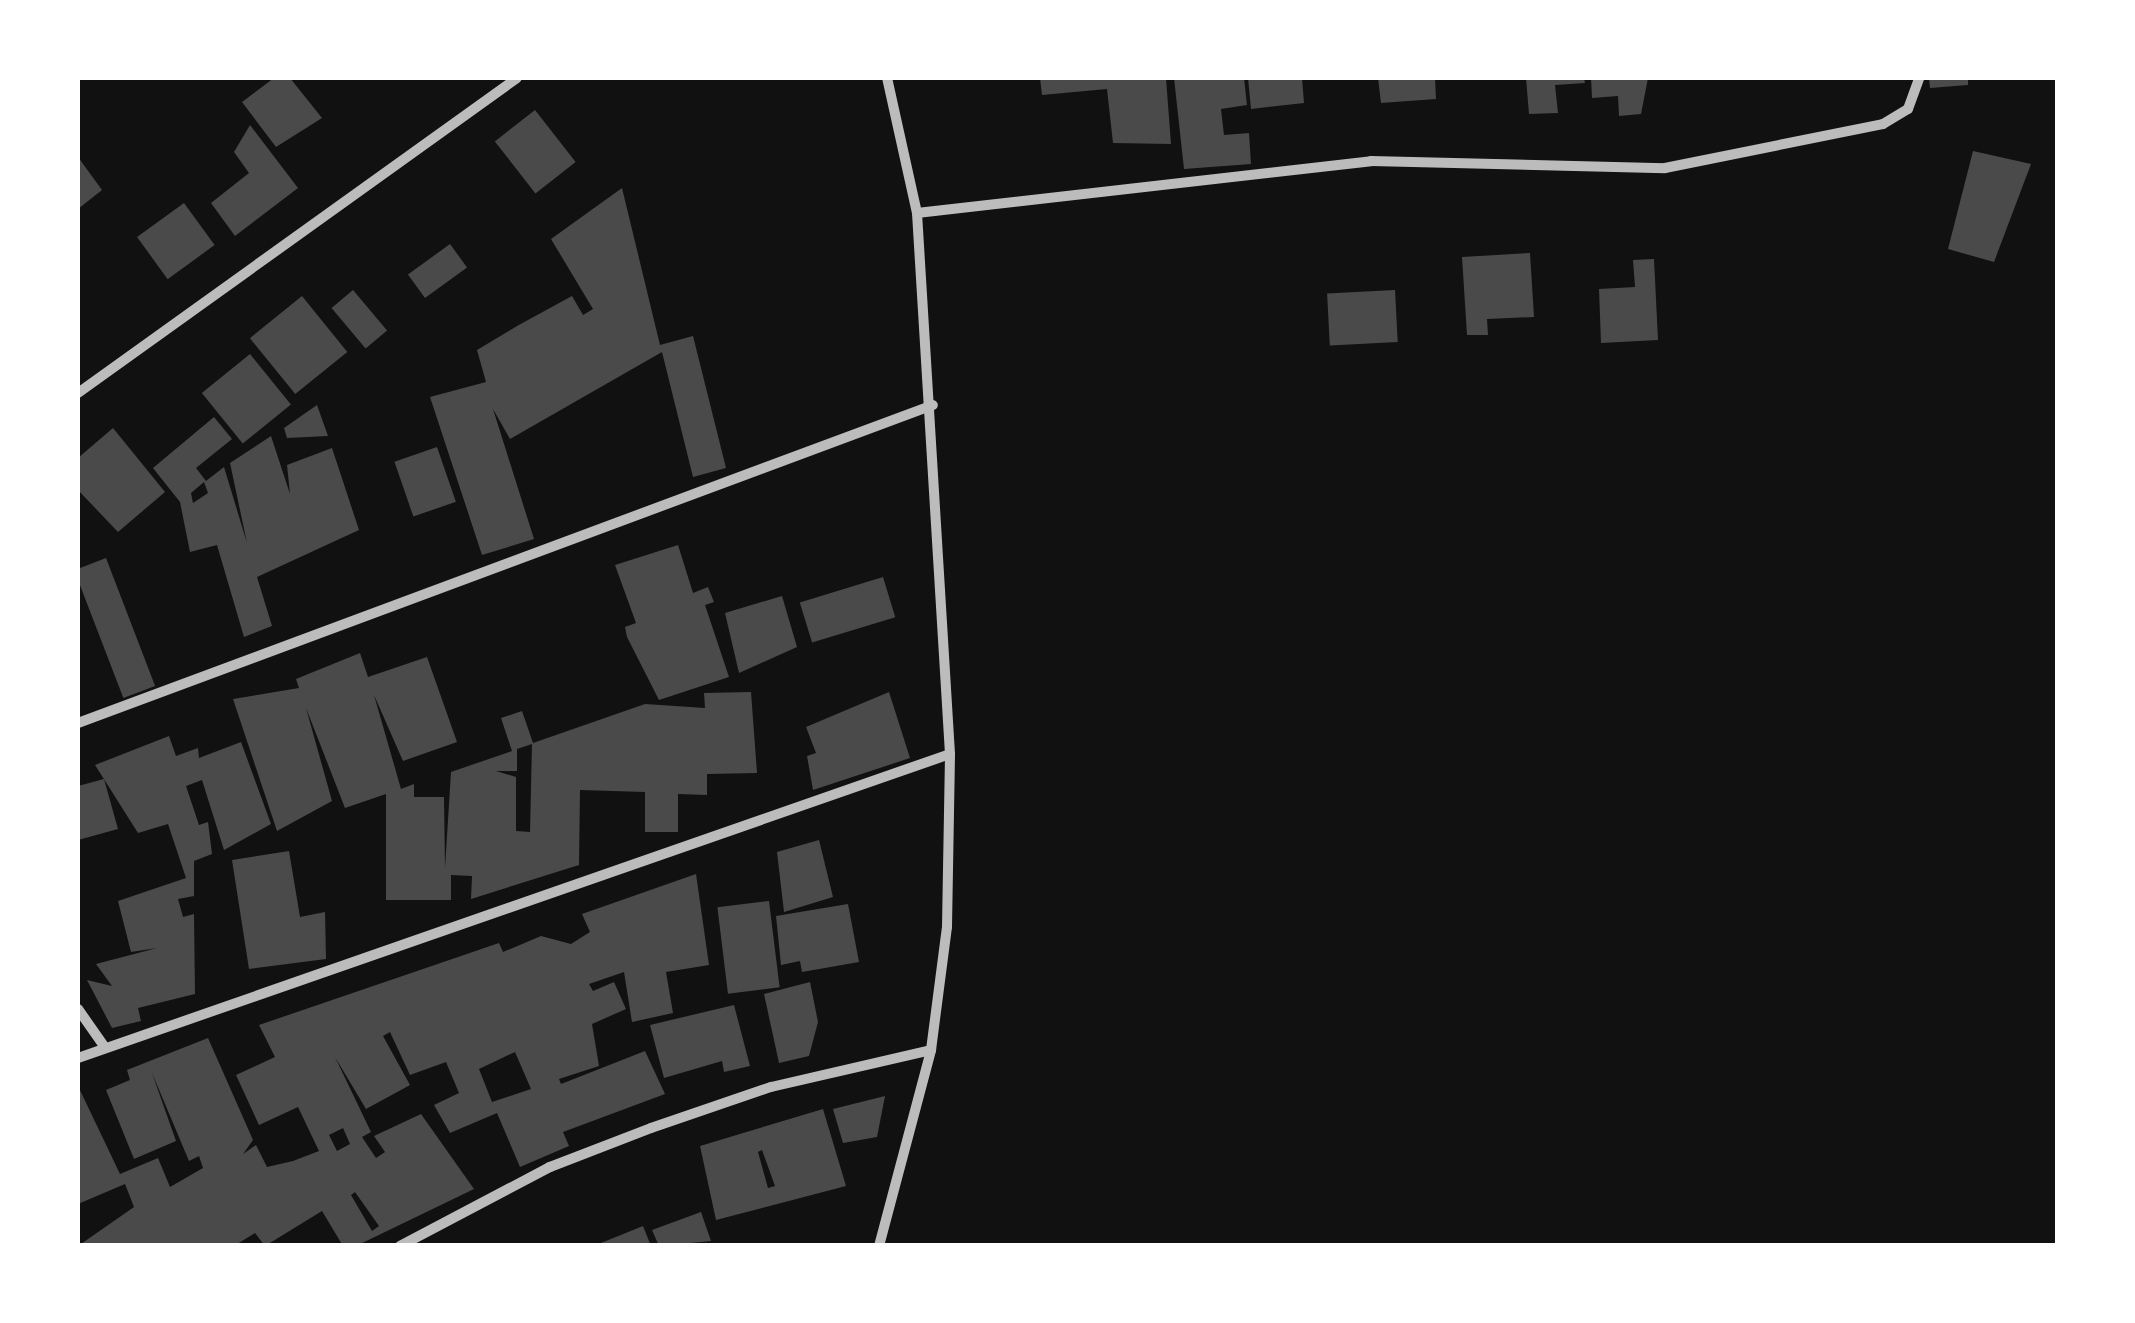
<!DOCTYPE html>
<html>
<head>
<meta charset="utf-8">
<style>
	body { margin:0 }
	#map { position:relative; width:2135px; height:1323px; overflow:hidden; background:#111; font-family:Literata,serif }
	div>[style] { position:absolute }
	.building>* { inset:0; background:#4a4a4a; transform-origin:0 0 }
	.minor>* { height:10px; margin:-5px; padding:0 5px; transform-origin:5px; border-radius:5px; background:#bcbcbc }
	span { translate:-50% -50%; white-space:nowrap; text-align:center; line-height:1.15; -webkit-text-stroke:10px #fff; paint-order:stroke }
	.frame { position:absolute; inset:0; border:80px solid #fff; pointer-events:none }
</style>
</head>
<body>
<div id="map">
	<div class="building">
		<i style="clip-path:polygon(274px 78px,290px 78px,322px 118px,276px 147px,242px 102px)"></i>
		<i style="clip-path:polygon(1040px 78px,1166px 78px,1171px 144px,1113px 143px,1107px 89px,1042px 95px)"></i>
		<i style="clip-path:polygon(1174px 78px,1244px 78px,1247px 105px,1221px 109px,1224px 135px,1249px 133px,1251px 164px,1184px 169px)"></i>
		<i style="clip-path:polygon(1248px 78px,1302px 78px,1304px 103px,1251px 109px)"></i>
		<i style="clip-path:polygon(1378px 78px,1435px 78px,1436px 99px,1381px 103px)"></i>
		<i style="clip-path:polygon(1526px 78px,1584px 78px,1585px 83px,1555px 85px,1558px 113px,1529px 114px)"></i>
		<i style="clip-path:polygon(1591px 78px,1648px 78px,1641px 114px,1619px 116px,1618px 96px,1592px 98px)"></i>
		<i style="clip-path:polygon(1929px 78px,1968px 78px,1968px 85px,1930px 88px)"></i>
		<i style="left:535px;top:110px;width:66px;height:51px;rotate:52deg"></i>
		<i style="clip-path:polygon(250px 125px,298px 188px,235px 236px,211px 203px,249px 173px,234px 152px)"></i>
		<i style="clip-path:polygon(1973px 151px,2031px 164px,1994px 262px,1948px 249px)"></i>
		<i style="clip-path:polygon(78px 157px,102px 190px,78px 209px)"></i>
		<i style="clip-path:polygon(622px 188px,660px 345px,693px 336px,726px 468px,693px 477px,662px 352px,510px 439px,493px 409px,534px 539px,482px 555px,430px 397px,486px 382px,477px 350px,517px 326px,572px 296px,583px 315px,593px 309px,551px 239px)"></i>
		<i style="left:184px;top:203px;width:52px;height:58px;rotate:54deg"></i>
		<i style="left:450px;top:244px;width:29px;height:52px;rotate:54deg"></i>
		<i style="clip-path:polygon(1530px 253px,1534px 317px,1487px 319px,1488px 335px,1467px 335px,1462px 257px)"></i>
		<i style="clip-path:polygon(1654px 259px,1658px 340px,1601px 343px,1599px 289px,1635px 287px,1633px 260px)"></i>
		<i style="left:353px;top:290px;width:53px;height:28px;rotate:50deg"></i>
		<i style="left:1395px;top:290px;width:52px;height:68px;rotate:87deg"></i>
		<i style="left:302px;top:296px;width:72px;height:67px;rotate:51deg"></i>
		<i style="left:250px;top:354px;width:65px;height:62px;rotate:51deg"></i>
		<i style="clip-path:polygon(317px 405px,328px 436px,287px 438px,284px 428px)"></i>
		<i style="clip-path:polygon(evenodd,214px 417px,232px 439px,196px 468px,206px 481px,224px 467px,247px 543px,230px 463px,271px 436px,290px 494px,287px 465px,332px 448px,359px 530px,257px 577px,272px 626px,244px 637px,217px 545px,190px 552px,180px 502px,153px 468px,214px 417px,204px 482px,208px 493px,193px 503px,191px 493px,204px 482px)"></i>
		<i style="clip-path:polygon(113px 428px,165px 492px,118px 532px,78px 490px,78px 458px)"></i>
		<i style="left:437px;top:447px;width:58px;height:45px;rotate:71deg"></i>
		<i style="clip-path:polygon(678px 545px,693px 593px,708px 587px,714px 602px,705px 605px,729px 677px,659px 700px,627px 637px,625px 627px,636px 623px,615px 565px)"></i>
		<i style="left:106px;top:558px;width:137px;height:34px;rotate:69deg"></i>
		<i style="left:883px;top:577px;width:42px;height:87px;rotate:73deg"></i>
		<i style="clip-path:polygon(782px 596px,797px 647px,739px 673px,725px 613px)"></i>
		<i style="clip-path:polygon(evenodd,360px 653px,368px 677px,427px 657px,457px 742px,403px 761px,374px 695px,401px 789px,414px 784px,414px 797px,444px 797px,445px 868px,451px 772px,512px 751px,501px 718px,522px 711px,533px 743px,645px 704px,705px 708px,704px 693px,751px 692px,757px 773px,707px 774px,707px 795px,678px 794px,678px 832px,645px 832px,645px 792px,580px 790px,579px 865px,471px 899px,472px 876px,451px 875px,451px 900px,386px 900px,386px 794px,345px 808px,306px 708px,332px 801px,277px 831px,233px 699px,299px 688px,296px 679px,360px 653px,532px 744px,530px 832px,516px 831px,516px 777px,496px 771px,517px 771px,517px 749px,532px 744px)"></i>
		<i style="clip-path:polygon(889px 692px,910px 758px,813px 790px,807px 756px,816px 753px,806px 727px)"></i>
		<i style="clip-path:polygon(169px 736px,176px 756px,198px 748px,199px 758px,241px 742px,271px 824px,224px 850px,202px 780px,186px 786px,199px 825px,208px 822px,212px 854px,194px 861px,194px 896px,178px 899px,183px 917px,194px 914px,195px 994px,138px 1008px,141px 1021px,112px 1028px,87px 980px,112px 986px,96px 964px,157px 948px,131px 952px,118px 901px,186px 878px,168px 824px,138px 833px,95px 765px)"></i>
		<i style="clip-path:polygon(104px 779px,118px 829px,78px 840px,78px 786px)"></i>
		<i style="clip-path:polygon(819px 840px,833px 897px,784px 912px,777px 852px)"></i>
		<i style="clip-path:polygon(289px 851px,300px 917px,325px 912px,326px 959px,249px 969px,232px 860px)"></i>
		<i style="clip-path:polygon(evenodd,696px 874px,709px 965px,666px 972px,673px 1013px,632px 1022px,624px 972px,589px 984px,593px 991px,614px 982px,626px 1009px,592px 1024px,599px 1066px,559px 1079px,561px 1084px,645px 1051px,665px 1094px,563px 1132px,569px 1146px,520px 1167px,497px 1113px,450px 1133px,434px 1105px,459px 1093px,446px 1062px,410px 1075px,390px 1032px,383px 1036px,410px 1085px,366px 1109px,335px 1057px,371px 1132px,362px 1137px,376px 1158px,385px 1152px,374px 1136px,421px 1114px,474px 1189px,356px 1246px,343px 1246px,322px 1211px,265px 1246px,255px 1233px,234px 1246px,78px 1246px,134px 1207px,125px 1184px,78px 1204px,78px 1086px,120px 1174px,158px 1158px,170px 1187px,203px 1168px,199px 1156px,189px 1161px,152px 1073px,176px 1141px,134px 1159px,106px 1090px,130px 1080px,127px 1070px,208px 1038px,253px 1140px,243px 1154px,256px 1145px,267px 1167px,293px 1161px,319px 1151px,298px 1107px,259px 1125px,236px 1075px,275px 1057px,259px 1025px,499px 943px,503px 952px,541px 936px,571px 944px,590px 932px,582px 914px,696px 874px,515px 1052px,531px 1089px,492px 1102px,479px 1069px,515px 1052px,696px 874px,343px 1128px,350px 1144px,337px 1151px,329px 1135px,343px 1128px,696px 874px,355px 1192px,379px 1226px,372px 1231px,351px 1195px,355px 1192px)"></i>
		<i style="left:769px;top:901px;width:87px;height:52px;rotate:83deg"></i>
		<i style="clip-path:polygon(848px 904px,859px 962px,802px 972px,800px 961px,781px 965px,776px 916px)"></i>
		<i style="clip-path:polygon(810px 982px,818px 1022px,809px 1056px,779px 1063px,764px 994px)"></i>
		<i style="clip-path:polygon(734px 1005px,750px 1066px,724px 1072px,722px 1061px,664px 1078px,650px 1025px)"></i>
		<i style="clip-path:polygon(885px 1096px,877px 1137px,843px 1143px,833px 1109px)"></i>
		<i style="clip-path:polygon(evenodd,823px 1109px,846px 1186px,716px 1220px,700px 1146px,823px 1109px,762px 1150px,775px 1186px,768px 1188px,758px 1152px,762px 1150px)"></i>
		<i style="clip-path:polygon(701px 1212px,711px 1241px,659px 1246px,652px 1230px)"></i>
		<i style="clip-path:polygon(643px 1226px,651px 1246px,596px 1246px,596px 1245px)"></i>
	</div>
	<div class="minor">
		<i style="left:917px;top:213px;width:457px;rotate:-6.5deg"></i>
		<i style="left:1371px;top:161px;width:294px;rotate:1.4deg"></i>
		<i style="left:1665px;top:168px;width:222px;rotate:-11.4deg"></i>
		<i style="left:1883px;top:124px;width:29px;rotate:-31deg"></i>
		<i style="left:1908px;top:109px;width:33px;rotate:-70deg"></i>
		<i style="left:78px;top:393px;width:540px;rotate:-35.66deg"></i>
		<i style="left:78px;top:723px;width:912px;rotate:-20.4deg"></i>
		<i style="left:78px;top:1009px;width:45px;rotate:54.9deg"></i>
		<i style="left:78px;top:1058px;width:923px;rotate:-19.22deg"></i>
		<i style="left:400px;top:1246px;width:170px;rotate:-27.8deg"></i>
		<i style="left:550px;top:1167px;width:108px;rotate:-21.1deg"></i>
		<i style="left:651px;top:1128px;width:127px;rotate:-18.9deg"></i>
		<i style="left:771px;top:1087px;width:164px;rotate:-13deg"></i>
		<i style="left:879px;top:1246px;width:203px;rotate:-75.1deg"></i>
		<i style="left:931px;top:1050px;width:124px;rotate:-82.6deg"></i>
		<i style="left:947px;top:927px;width:173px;rotate:-89deg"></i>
		<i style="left:950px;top:754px;width:542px;rotate:-93.49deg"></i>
		<i style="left:917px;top:213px;width:138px;rotate:-102.5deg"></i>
	</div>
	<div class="frame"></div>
</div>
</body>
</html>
